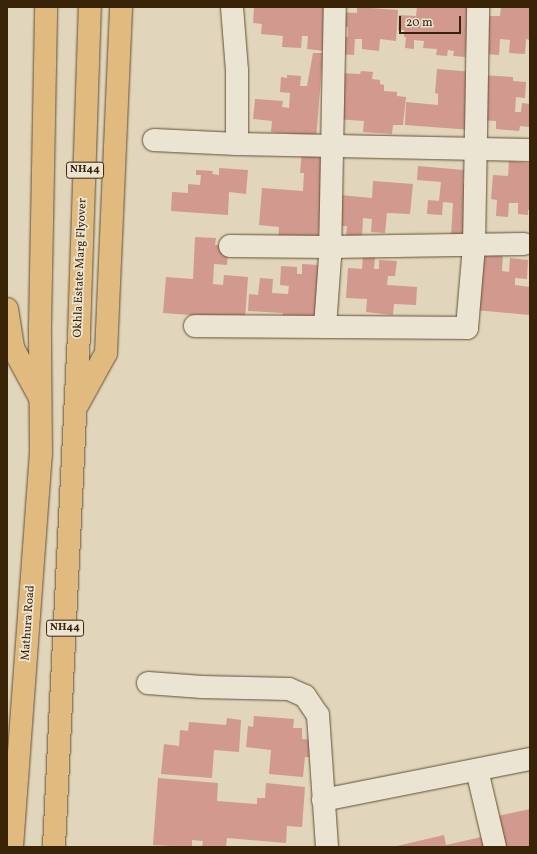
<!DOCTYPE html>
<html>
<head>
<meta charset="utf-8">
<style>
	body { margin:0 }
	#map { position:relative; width:537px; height:854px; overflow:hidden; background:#e1d5bb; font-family:Vollkorn,serif }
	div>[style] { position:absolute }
	.building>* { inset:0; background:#d2998e }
	.roads { filter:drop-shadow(0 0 1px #635035) drop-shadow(0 0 1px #635035) }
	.street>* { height:22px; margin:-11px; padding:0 11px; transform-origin:11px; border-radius:11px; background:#ece4d3 }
	.highway>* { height:22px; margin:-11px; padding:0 11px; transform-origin:11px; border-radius:11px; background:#e0ba7e }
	span { translate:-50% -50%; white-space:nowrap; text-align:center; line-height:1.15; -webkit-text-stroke:3.5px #ece4d3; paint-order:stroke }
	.shield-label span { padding:1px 3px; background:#ece4d3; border:1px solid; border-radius:3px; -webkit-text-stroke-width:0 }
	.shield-label { font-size:11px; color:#392408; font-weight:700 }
	.street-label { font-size:12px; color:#392408 }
	.frame { position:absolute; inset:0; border:8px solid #392408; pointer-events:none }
	.scale { position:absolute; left:399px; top:16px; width:62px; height:18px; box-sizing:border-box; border:2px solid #392408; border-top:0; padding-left:5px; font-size:12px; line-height:14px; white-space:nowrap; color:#392408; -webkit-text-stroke:3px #ece4d3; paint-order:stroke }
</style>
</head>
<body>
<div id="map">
	<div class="building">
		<i style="clip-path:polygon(254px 7px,324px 7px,323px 26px,327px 26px,325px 51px,307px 49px,308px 36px,302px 36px,301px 48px,282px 47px,283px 36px,261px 34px,262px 24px,253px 23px)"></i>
		<i style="clip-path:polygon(357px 7px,398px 10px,396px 41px,380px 39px,379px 51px,362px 49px,362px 39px,355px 39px,354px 55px,336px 54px,338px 36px,348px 37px,348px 27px,338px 26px,339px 12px,357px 13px)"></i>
		<i style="clip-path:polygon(417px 7px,469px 8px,465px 57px,453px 56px,454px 51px,448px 50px,447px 56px,436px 55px,437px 49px,423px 48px,424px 41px,414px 40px,414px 49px,405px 48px,406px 37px,404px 37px,404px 30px,398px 30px,399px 15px,416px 16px)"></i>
		<i style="clip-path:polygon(501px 7px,530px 7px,530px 40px,526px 39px,525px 54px,509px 53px,510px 40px,500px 39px,499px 55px,486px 54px,489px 16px,500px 16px)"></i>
		<i style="clip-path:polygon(313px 53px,323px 53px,316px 140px,295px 139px,295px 134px,271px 132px,272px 121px,253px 119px,255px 99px,283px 101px,282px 107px,289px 108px,290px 93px,280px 92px,281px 77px,287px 78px,287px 75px,301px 76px,300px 86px,307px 86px)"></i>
		<i style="clip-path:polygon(437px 69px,474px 72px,472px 130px,405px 125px,406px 102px,438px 105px,438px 94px,435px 93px)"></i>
		<i style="clip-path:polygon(361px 71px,373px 72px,372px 79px,380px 80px,380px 84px,384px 85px,384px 91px,397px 92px,397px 96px,406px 97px,403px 125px,393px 125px,392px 134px,363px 132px,364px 121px,334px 119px,338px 73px,360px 74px)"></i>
		<i style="clip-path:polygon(481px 75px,513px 77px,513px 81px,526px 82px,525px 98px,516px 97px,515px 112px,521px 112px,522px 103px,530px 104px,530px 127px,520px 126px,519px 131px,496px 129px,496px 121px,478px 120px)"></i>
		<i style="clip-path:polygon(302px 150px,323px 152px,318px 243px,278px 241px,279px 227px,259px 225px,262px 188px,303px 191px,304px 173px,300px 173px)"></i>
		<i style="clip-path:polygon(509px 161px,530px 163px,530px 210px,528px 210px,528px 215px,518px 214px,518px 203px,509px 203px,508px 217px,496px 216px,497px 200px,491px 199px,493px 175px,508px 176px)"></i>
		<i style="clip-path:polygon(418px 166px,464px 170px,463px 183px,470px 184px,465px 202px,463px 237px,451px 236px,453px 203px,443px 202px,442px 215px,427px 214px,428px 200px,439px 201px,441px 182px,417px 180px)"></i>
		<i style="clip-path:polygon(219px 168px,248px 170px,246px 194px,229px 192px,228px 215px,171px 211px,172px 192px,188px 193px,188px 184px,200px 185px,201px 175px,196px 175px,196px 170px,213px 171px,212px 174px,219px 175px)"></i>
		<i style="clip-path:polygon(373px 181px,413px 184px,410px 214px,387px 213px,385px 233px,371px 232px,372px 219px,363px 218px,362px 238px,346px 237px,347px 226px,338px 226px,340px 195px,372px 198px)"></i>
		<i style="clip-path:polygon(195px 237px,216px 238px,215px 245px,221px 245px,228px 252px,227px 265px,214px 264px,213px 284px,223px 285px,224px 275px,248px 277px,245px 319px,163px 313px,166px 277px,193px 279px)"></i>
		<i style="clip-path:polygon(477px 250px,503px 252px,502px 271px,509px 272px,510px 258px,528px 260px,527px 279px,515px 278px,515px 285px,530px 287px,530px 315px,475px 310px)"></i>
		<i style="clip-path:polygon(363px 256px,375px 257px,374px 269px,379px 269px,379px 260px,397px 261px,395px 276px,388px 276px,387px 285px,417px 287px,416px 305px,394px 304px,393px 315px,366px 312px,367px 299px,346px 298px,348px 268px,362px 269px)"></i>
		<i style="clip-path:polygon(302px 264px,319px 265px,315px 319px,282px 323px,283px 313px,248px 311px,249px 294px,258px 295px,260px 278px,273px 279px,272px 293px,288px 294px,289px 286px,280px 285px,281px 266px,297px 267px,297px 274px,302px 274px)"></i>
		<i style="clip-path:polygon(254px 716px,294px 719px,293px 728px,302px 728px,302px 739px,312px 740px,311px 757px,305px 757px,303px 777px,269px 774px,271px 750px,246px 747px,248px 726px,253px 727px)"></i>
		<i style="clip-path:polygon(227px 718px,241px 720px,239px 752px,214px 750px,212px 778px,161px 774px,164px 744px,179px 746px,180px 730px,188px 731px,189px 722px,226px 725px)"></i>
		<i style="clip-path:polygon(158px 778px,218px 783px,217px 801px,257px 804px,257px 798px,265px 798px,266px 783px,305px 787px,302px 827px,287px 826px,286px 843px,227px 838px,226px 847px,202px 847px,203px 841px,192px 840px,192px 847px,153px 845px)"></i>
		<i style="clip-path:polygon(530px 809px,530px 847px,500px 847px,493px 817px)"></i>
		<i style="clip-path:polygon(444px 835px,446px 845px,486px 836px,488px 847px,393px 847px)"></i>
	</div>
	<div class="roads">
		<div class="street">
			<i style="left:232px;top:7px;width:64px;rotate:85.5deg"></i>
			<i style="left:237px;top:71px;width:73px;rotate:90deg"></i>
			<i style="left:154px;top:140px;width:83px;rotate:2.8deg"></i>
			<i style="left:237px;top:144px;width:293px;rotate:1.2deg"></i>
			<i style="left:230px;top:246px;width:100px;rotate:0.6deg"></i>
			<i style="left:330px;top:247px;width:194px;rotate:-0.9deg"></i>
			<i style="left:195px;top:326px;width:272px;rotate:0.4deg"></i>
			<i style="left:467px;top:328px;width:82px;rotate:-85.1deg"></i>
			<i style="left:474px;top:246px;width:239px;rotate:-89deg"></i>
			<i style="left:325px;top:327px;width:70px;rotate:-85.9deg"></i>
			<i style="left:330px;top:257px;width:250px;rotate:-88.9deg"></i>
			<i style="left:148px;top:683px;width:54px;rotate:4.2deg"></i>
			<i style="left:202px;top:687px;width:87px;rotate:1.3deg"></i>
			<i style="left:289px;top:689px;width:17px;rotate:24deg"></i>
			<i style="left:305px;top:696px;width:23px;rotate:56deg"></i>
			<i style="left:318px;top:715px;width:132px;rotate:86.1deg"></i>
			<i style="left:477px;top:770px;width:79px;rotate:76.8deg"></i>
			<i style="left:323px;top:800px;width:211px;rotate:-11.2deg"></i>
		</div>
		<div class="highway">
			<i style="left:7px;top:309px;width:39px;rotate:81deg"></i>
			<i style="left:13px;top:348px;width:55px;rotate:61.6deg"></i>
			<i style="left:78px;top:404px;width:58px;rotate:-61.2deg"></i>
			<i style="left:106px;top:353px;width:346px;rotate:-87.5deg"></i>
			<i style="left:12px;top:847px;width:394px;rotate:-85.8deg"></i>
			<i style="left:41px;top:454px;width:127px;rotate:-90.5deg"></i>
			<i style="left:40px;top:327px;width:320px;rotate:-88.9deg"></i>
			<i style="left:54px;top:847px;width:514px;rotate:-87.21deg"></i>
			<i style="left:79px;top:334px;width:327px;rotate:-88.1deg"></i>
		</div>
	</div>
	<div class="shield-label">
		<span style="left:85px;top:170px">NH44</span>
		<span style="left:65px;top:628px">NH44</span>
	</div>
	<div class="street-label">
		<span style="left:81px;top:268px;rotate:-88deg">Okhla Estate Marg Flyover</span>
		<span style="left:29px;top:623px;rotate:-86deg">Mathura Road</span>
	</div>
	<div class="frame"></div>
	<div class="scale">20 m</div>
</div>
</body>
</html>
